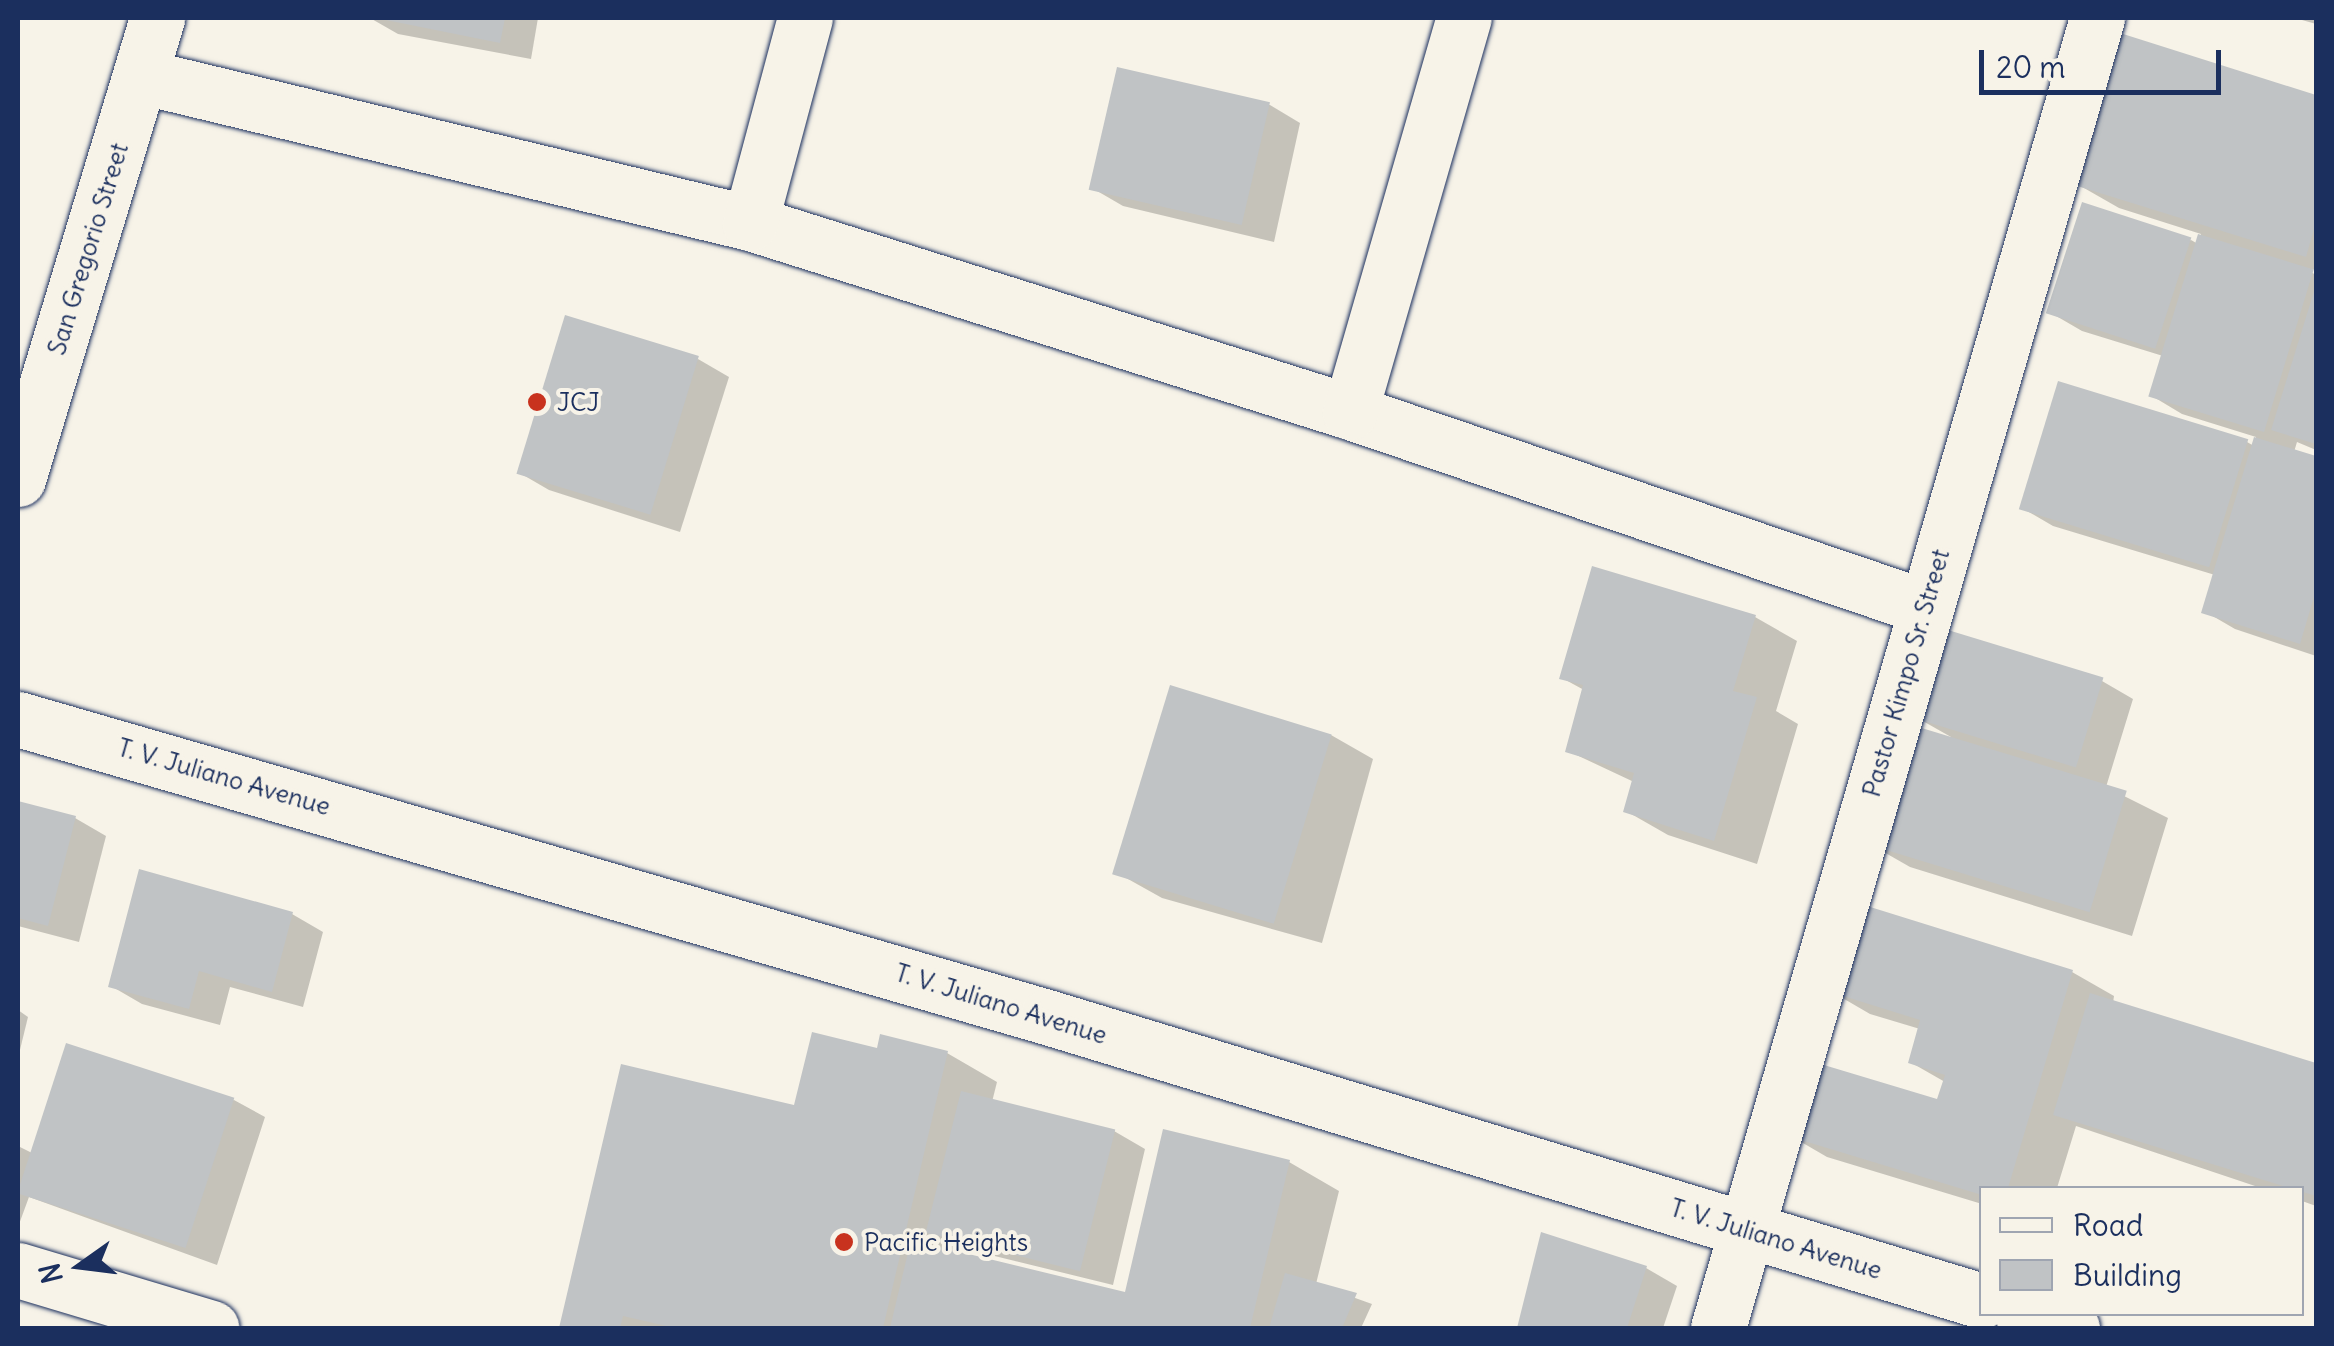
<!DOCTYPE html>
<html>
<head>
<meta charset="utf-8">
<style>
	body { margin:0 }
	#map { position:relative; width:2334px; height:1346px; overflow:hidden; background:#f7f3e8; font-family:Delius,sans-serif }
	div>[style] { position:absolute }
	.shadow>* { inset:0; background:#0003 }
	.building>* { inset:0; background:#c0c3c5; transform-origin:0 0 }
	.roads { filter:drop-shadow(0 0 2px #1b2f5e) drop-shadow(0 0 2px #1b2f5e) }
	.street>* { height:55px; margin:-27.5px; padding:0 27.5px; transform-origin:27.5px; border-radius:27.5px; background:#f7f3e8 }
	.secondary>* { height:55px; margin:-27.5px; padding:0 27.5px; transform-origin:27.5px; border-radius:27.5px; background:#f7f3e8 }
	.dots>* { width:28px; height:28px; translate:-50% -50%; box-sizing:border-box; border:5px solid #f7f3e8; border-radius:50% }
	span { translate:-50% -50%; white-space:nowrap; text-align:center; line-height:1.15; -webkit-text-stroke:8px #f7f3e8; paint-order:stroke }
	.street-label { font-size:25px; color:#1b2f5e }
	.poi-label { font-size:25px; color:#1b2f5e }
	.left { translate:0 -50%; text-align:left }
	.frame { position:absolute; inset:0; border:20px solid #1b2f5e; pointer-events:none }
	.legend { position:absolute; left:1979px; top:1186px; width:325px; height:130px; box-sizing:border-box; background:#f7f3e8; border:2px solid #9fa5b1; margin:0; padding:12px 18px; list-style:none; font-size:30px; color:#1b2f5e }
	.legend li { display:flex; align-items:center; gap:20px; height:50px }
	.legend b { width:50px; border:2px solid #9fa5b1 }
	.north { position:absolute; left:30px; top:1216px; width:100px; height:100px; -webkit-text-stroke:8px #f7f3e8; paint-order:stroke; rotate:256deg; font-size:28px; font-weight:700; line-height:40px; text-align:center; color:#1b2f5e }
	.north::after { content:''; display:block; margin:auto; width:35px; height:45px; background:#1b2f5e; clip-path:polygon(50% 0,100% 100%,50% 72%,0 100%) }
	.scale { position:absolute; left:1979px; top:50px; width:242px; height:45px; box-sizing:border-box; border:5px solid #1b2f5e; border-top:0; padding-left:12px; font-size:30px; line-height:35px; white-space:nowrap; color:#1b2f5e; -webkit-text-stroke:8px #f7f3e8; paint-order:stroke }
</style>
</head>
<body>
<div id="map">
	<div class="shadow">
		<i style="clip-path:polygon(370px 18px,538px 18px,531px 59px,398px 34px)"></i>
		<i style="clip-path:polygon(2295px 18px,2316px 18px,2316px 24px)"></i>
		<i style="clip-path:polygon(2122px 36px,2316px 98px,2316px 270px,2304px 268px,2316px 275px,2316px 450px,2297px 442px,2294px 452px,2316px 458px,2316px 656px,2235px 629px,2204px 611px,2215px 575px,2053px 526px,2022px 508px,2247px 442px,2254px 446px,2256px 437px,2182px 414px,2152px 396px,2163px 356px,2082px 331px,2051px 313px,2191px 240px,2198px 244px,2201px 234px,2119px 208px,2077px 184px)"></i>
		<i style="clip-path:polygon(1118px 70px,1270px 105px,1300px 123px,1274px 242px,1123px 206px,1092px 188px)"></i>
		<i style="clip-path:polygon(698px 359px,729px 377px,680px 532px,549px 490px,518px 472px)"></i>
		<i style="clip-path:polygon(1755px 617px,1797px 641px,1776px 711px,1798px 724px,1757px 864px,1668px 835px,1626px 811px,1634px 782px,1568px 751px,1584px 690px,1562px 678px)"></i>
		<i style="clip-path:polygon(2102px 681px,2133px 699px,2106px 787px,2168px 818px,2132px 936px,1910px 867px,1868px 843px,1951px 737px,1914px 716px)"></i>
		<i style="clip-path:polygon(1331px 735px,1373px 759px,1322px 943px,1162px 898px,1119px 874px)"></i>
		<i style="clip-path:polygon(18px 803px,75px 818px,106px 836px,79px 942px,18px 926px)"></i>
		<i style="clip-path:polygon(292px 914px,323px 932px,303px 1007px,230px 987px,220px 1025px,142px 1004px,111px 986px)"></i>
		<i style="clip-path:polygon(2072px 972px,2114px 996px,2113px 1003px,2316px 1066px,2316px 1206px,2302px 1201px,2302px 1188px,2261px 1188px,2076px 1126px,2057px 1188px,1982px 1188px,1982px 1204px,1827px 1157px,1784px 1132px,1939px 1102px,1945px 1082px,1910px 1062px,1920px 1029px,1870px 1014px,1827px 989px)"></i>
		<i style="clip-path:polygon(18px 1010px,28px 1017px,18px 1058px)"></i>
		<i style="clip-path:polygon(878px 1051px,947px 1053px,997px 1082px,992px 1102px,1114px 1131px,1145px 1149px,1113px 1285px,958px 1247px,956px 1254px,1127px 1295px,1289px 1162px,1339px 1191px,1316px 1284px,1372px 1304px,1361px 1328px,562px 1328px,623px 1067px,796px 1108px)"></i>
		<i style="clip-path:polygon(234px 1100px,265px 1117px,217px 1265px,29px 1197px,18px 1227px,18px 1146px,34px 1154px)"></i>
		<i style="clip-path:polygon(1543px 1235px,1646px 1268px,1677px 1286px,1663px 1328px,1520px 1328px)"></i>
	</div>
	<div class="building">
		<i style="clip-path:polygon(376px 18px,505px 18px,500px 43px)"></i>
		<i style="clip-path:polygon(2120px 33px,2316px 95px,2316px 222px,2306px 257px,2074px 185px)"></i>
		<i style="left:1117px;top:67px;width:157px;height:126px;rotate:13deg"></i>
		<i style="left:2082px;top:202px;width:115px;height:117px;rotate:18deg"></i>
		<i style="left:2198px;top:234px;width:121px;height:170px;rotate:17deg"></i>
		<i style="clip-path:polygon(2316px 285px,2316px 444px,2271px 430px)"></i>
		<i style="left:565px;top:315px;width:140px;height:166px;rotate:17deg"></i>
		<i style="left:2058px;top:381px;width:199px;height:134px;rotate:17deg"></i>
		<i style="clip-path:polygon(2254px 437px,2316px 456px,2316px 590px,2300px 644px,2201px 613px)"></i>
		<i style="clip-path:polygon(1592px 566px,1756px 615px,1733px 691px,1757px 697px,1714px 841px,1623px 812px,1634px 773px,1565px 752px,1583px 685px,1559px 679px)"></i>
		<i style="left:1938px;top:627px;width:173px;height:94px;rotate:17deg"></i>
		<i style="left:1170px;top:685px;width:169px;height:198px;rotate:17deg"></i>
		<i style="left:1902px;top:722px;width:235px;height:127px;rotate:17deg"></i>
		<i style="clip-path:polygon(18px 801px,76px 816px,48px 926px,18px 918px)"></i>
		<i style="clip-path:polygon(139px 869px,293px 912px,272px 992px,199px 971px,189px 1009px,108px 987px)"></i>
		<i style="clip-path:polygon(1851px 901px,2073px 970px,2008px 1188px,1982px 1188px,1982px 1195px,1781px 1134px,1804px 1059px,1937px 1099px,1945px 1075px,1908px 1063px,1920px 1020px,1824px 990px)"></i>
		<i style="clip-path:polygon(2090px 993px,2316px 1063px,2316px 1196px,2053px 1115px)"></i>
		<i style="clip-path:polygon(812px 1032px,877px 1048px,880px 1034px,948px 1051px,883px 1328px,675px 1328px,623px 1316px,620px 1328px,559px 1328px,621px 1064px,794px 1105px)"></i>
		<i style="left:66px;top:1043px;width:177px;height:158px;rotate:18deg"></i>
		<i style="left:961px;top:1091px;width:159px;height:146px;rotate:14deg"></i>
		<i style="clip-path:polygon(1163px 1129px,1290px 1160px,1250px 1328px,890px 1328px,911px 1240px,1125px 1292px)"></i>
		<i style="clip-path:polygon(1541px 1232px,1647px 1266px,1627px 1328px,1517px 1328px)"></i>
		<i style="clip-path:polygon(1285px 1273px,1357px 1293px,1342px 1328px,1269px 1328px)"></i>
	</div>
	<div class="roads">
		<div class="street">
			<i style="left:140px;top:76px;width:627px;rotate:13.55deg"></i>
			<i style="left:750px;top:223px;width:629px;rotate:17.48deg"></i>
			<i style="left:1350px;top:412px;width:607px;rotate:18.73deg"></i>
			<i style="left:750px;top:223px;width:212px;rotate:-75deg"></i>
			<i style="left:1350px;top:412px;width:410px;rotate:-73.9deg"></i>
			<i style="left:18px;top:479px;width:481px;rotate:-73.2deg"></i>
			<i style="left:18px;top:1270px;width:202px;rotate:16.7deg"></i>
			<i style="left:1718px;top:1328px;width:1364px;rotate:-73.86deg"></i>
		</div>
		<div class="secondary">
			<i style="left:18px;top:719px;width:1071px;rotate:16.15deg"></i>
			<i style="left:1047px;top:1017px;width:977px;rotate:16.9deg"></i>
			<i style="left:2022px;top:1314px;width:52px;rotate:15.6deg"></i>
		</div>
	</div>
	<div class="dots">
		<i style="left:537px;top:402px;background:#c8321e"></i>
		<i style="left:844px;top:1242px;background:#c8321e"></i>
	</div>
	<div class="street-label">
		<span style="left:88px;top:249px;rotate:-73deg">San Gregorio Street</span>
		<span style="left:1906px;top:673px;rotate:-74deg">Pastor Kimpo Sr. Street</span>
		<span style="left:224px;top:777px;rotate:16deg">T. V. Juliano Avenue</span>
		<span style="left:1001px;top:1004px;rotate:17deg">T. V. Juliano Avenue</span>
		<span style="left:1776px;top:1239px;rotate:17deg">T. V. Juliano Avenue</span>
	</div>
	<div class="poi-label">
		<span class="left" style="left:557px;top:402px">JCJ</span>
		<span class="left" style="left:864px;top:1242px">Pacific Heights</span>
	</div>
	<div class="frame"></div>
	<ul class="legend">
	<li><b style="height:12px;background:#f7f3e8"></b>Road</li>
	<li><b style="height:28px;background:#c0c3c5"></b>Building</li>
	</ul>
	<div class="north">N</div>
	<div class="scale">20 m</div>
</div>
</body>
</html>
